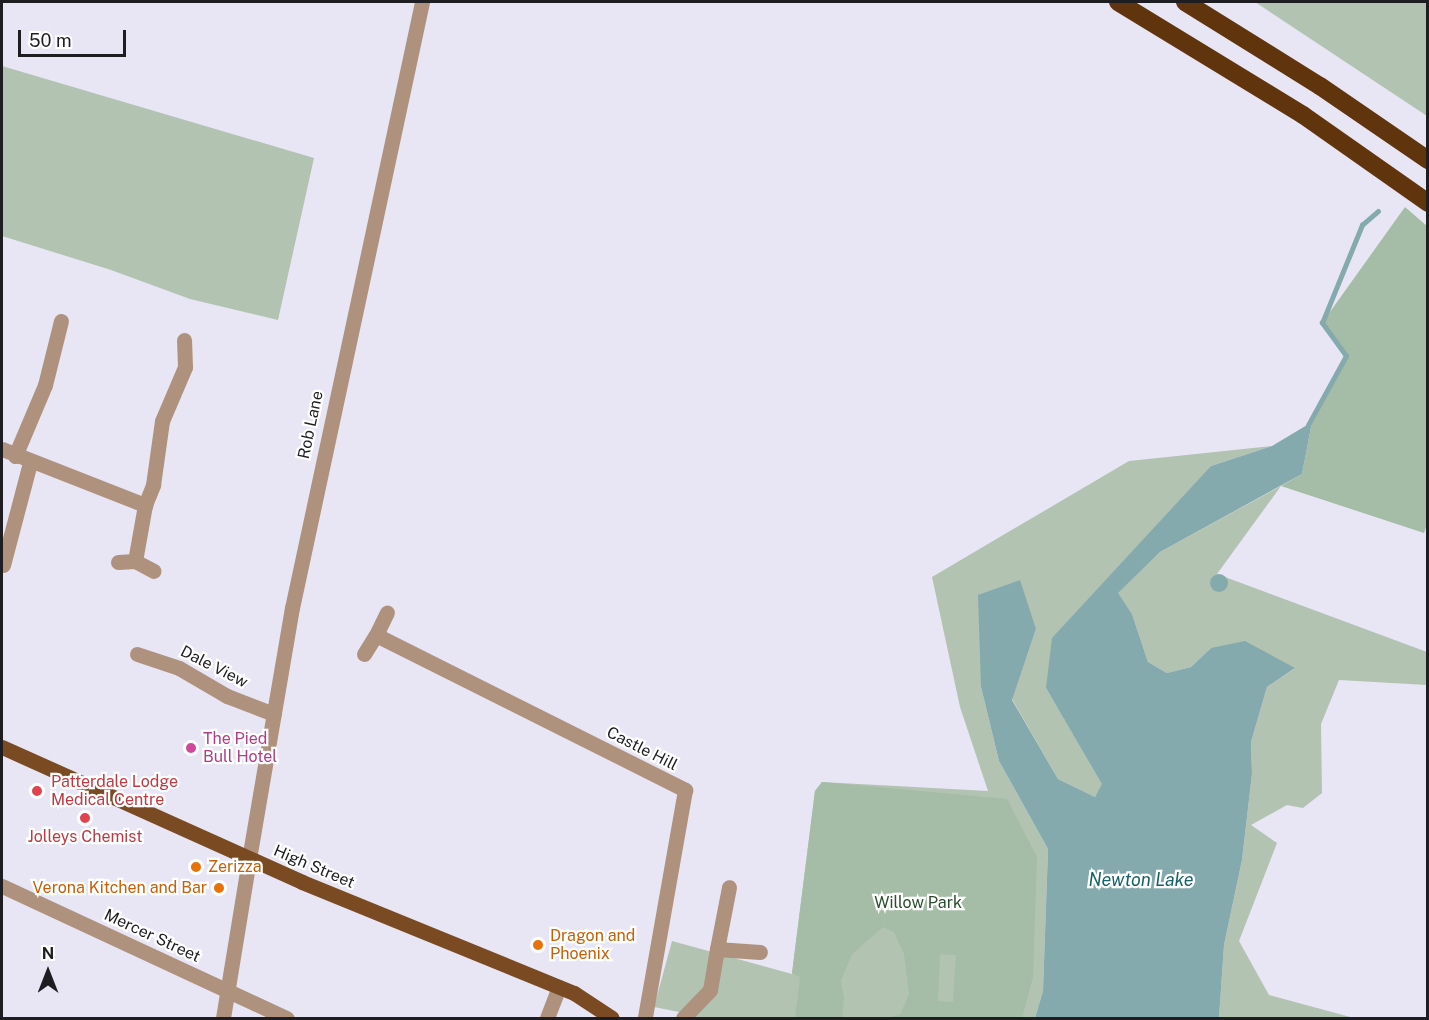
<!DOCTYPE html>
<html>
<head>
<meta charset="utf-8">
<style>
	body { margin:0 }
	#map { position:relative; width:1429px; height:1020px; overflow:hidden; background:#e8e6f4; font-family:"Public Sans",sans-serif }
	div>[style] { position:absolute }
	.green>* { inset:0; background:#b2c3b2 }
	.forest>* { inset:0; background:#a5bca6 }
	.water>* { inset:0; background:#85aaad }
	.round { border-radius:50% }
	.stream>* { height:4.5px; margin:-2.25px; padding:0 2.25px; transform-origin:2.25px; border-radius:2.25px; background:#85aaad }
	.minor>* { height:15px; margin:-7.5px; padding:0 7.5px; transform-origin:7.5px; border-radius:7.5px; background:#ae927d }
	.tertiary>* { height:15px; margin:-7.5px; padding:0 7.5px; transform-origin:7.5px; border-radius:7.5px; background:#ae927d }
	.primary>* { height:15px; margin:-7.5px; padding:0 7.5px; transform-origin:7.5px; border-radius:7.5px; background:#7a4a22 }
	.motorway>* { height:18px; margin:-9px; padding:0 9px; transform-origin:9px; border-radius:9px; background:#60340d }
	.dots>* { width:16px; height:16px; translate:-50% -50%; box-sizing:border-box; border:3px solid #fff; border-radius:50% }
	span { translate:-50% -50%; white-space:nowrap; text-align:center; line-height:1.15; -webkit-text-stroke:4.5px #fff; paint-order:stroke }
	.street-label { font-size:16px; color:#1e1d22 }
	.hotel-label { font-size:16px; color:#b23c85 }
	.left { translate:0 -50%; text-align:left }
	.health-label { font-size:16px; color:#be3a42 }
	.food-label { font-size:16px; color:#c56008 }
	.right { translate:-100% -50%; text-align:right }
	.park-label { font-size:16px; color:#2a4e2c }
	.water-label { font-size:18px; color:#166268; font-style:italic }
	.frame { position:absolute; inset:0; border:3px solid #1e1d22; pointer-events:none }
	.north { position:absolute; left:18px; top:942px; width:60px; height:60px; -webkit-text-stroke:4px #fff; paint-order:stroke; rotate:0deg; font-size:16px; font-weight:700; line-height:24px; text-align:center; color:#1e1d22 }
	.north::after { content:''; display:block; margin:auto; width:21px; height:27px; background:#1e1d22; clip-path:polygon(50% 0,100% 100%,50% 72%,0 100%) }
	.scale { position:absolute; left:18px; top:30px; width:108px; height:27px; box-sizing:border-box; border:3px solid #1e1d22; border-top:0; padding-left:8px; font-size:18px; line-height:21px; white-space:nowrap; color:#1e1d22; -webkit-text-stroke:4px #fff; paint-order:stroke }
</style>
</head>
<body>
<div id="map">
	<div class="green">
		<i style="clip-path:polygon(1255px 2px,1427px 2px,1427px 116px)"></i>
		<i style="clip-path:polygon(2px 66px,314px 158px,278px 320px,190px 299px,111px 270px,2px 236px)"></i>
		<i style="clip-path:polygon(1272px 446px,1211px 466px,1046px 688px,1103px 784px,1095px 797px,1058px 779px,1012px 699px,1036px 629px,981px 687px,999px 761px,1048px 849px,1043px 991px,1035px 1018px,689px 1018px,689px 1014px,654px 1007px,672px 941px,792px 974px,815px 791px,822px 782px,988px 791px,960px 707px,932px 577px,1129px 461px)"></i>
		<i style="clip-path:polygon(1281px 486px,1217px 574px,1427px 652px,1427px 685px,1339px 680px,1321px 724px,1322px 793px,1303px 808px,1287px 805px,1251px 825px,1277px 843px,1239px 941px,1269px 995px,1354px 1018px,1219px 1018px,1224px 945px,1242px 860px,1252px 774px,1251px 742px,1267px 687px,1294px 669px,1211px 648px,1191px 667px,1167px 673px,1148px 662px,1132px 614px,1117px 593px,1160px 552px)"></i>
	</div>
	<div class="forest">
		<i style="clip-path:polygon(1405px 207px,1427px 226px,1428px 522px,1424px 533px,1281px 486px,1302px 474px,1312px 422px,1346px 357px,1322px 323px)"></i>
		<i style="clip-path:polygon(evenodd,822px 782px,1007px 799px,1037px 857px,1033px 977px,1022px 1018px,884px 1018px,900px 1015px,909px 994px,904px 954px,894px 932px,883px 927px,852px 954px,841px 980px,844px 998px,842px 1018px,795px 1018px,800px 977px,792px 973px,815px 791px,822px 782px,940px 954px,956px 955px,953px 1002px,938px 1001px,940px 954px)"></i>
	</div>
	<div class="water">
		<i style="clip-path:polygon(1312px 422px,1302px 474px,1160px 552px,1118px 593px,1132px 614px,1148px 662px,1167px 673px,1191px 667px,1211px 648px,1245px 641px,1295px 668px,1267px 687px,1251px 742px,1252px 774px,1242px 860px,1224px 945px,1219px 1018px,1035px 1018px,1043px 991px,1048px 849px,999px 761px,981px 687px,978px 595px,1020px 580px,1036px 629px,1012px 700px,1058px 779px,1095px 797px,1102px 784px,1046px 688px,1052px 638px,1211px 466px,1272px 446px)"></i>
		<i class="round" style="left:1210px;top:574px;width:18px;height:18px"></i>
	</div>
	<div class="stream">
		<i style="left:1308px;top:425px;width:79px;rotate:-61.2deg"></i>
		<i style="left:1346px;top:356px;width:41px;rotate:-126deg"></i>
		<i style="left:1322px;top:323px;width:106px;rotate:-67.8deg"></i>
		<i style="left:1362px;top:225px;width:21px;rotate:-41deg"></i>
	</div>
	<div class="minor">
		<i style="left:2px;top:449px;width:154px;rotate:21.4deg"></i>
		<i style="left:145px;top:505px;width:57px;rotate:100.1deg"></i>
		<i style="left:15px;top:456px;width:77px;rotate:-67.1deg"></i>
		<i style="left:45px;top:385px;width:66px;rotate:-76deg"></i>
		<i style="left:145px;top:505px;width:22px;rotate:-68deg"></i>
		<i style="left:153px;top:485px;width:65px;rotate:-82deg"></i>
		<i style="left:162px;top:421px;width:59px;rotate:-66.9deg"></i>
		<i style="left:185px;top:367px;width:27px;rotate:-92deg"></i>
		<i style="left:118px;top:562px;width:17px;rotate:-3deg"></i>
		<i style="left:135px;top:561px;width:21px;rotate:28deg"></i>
		<i style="left:3px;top:565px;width:106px;rotate:-75.2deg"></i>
		<i style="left:376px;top:635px;width:25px;rotate:-64deg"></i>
		<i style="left:137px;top:654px;width:44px;rotate:18.4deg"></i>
		<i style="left:179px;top:668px;width:56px;rotate:30.3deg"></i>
		<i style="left:227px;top:696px;width:50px;rotate:21deg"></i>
		<i style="left:364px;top:654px;width:22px;rotate:-58deg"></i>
		<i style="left:376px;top:635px;width:346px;rotate:26.6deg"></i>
		<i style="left:685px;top:790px;width:231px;rotate:100deg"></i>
		<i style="left:2px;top:886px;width:314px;rotate:24.9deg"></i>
		<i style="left:717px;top:949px;width:63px;rotate:-79deg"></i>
		<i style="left:223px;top:1018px;width:161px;rotate:-80.7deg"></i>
		<i style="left:683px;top:1018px;width:39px;rotate:-46deg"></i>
		<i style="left:710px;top:990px;width:42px;rotate:-80.3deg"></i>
		<i style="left:717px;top:949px;width:43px;rotate:4deg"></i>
	</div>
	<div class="tertiary">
		<i style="left:249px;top:859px;width:255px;rotate:-80.3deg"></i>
		<i style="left:292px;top:608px;width:620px;rotate:-77.89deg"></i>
		<i style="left:547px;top:1018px;width:33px;rotate:-69deg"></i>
	</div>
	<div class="primary">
		<i style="left:2px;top:747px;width:329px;rotate:24.2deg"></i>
		<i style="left:302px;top:882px;width:294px;rotate:22.2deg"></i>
		<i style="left:574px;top:993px;width:45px;rotate:33.3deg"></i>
	</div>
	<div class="motorway">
		<i style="left:1118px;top:2px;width:217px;rotate:31.4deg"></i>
		<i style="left:1303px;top:115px;width:153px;rotate:35.1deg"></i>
		<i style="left:1185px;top:2px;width:159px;rotate:31.9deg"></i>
		<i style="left:1320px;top:86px;width:131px;rotate:34.4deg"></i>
	</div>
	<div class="dots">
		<i style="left:191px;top:748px;background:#d1479c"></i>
		<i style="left:37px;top:791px;background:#e0444e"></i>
		<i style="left:85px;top:818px;background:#e0444e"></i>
		<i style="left:196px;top:867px;background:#e8710a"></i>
		<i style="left:219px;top:888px;background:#e8710a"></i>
		<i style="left:538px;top:945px;background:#e8710a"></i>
	</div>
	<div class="street-label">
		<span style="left:311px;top:425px;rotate:-78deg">Rob Lane</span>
		<span style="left:214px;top:667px;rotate:27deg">Dale View</span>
		<span style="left:642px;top:749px;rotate:27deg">Castle Hill</span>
		<span style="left:314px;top:867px;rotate:23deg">High Street</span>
		<span style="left:152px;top:936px;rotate:25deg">Mercer Street</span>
	</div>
	<div class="hotel-label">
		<span class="left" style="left:203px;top:748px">The Pied<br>Bull Hotel</span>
	</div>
	<div class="health-label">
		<span class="left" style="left:51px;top:791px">Patterdale Lodge<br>Medical Centre</span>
		<span style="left:85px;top:837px">Jolleys Chemist</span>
	</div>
	<div class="food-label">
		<span class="left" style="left:208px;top:867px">Zerizza</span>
		<span class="right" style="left:207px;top:888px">Verona Kitchen and Bar</span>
		<span class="left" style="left:550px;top:945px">Dragon and<br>Phoenix</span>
	</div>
	<div class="park-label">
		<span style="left:918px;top:903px">Willow Park</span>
	</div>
	<div class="water-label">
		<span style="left:1141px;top:880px">Newton Lake</span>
	</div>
	<div class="frame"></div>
	<div class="north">N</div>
	<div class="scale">50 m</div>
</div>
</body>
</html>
